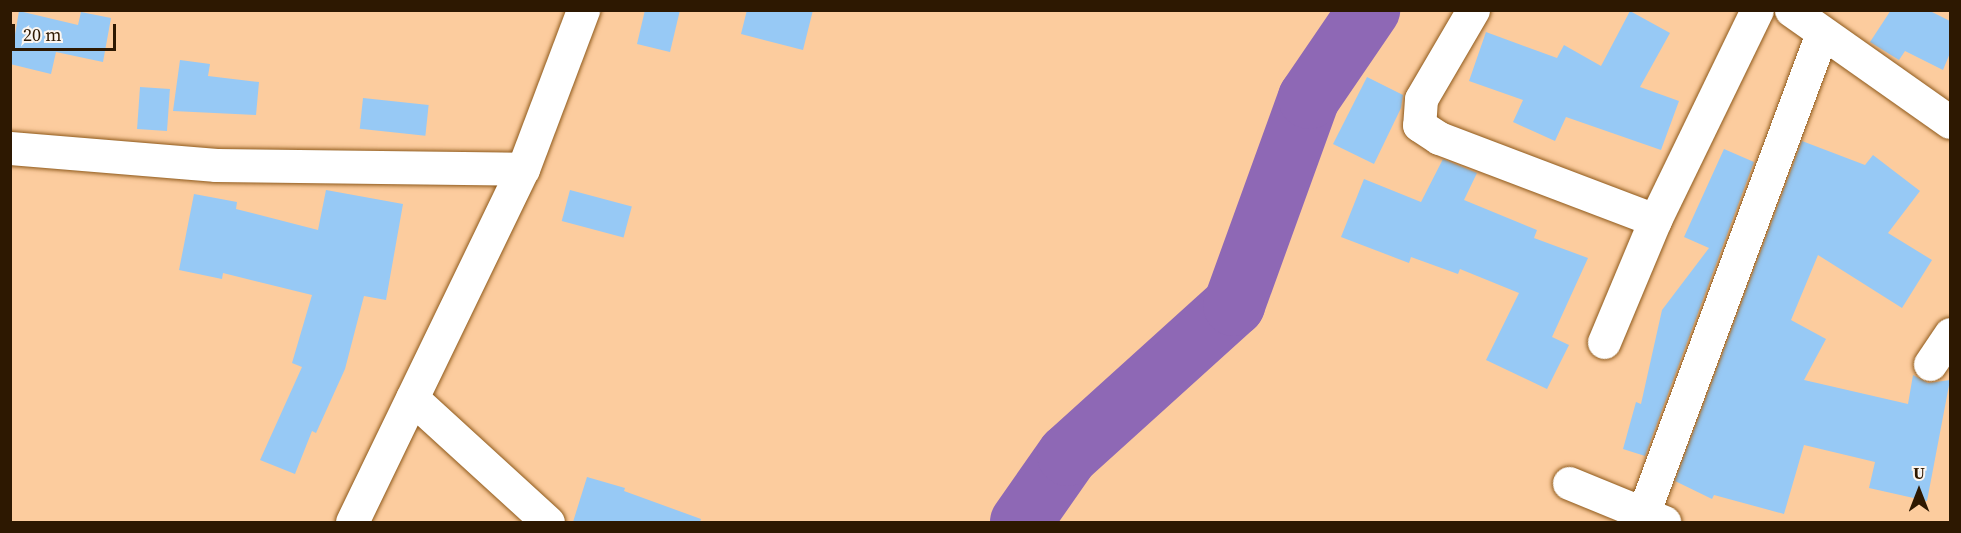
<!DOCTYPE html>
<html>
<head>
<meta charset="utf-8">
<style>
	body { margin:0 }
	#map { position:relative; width:1961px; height:533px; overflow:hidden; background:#fccc9e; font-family:"Source Serif 4",serif }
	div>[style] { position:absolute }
	.river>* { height:62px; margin:-31px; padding:0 31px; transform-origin:31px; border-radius:31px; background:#8e68b5 }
	.building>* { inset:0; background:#97c9f5; transform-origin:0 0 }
	.roads { filter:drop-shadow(0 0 2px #8e591a) drop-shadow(0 0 2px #8e591a) }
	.minor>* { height:33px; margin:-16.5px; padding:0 16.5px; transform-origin:16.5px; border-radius:16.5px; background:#fff }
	span { translate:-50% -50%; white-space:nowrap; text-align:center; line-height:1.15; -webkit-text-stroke:5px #fcf6f0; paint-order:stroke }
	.frame { position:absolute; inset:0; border:12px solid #2d1801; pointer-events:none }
	.north { position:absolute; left:1889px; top:461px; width:60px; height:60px; -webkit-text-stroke:4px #fcf6f0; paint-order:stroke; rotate:0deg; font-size:16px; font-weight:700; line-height:24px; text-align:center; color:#2d1801 }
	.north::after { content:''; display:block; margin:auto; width:21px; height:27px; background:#2d1801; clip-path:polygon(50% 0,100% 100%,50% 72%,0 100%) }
	.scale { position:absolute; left:12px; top:24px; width:104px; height:27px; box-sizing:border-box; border:3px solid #2d1801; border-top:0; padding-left:8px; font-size:18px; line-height:21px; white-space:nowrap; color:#2d1801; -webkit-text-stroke:4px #fcf6f0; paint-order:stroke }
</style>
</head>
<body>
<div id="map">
	<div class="river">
		<i style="left:1021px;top:522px;width:82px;rotate:-55deg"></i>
		<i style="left:1068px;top:455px;width:224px;rotate:-42.1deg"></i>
		<i style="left:1234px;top:305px;width:220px;rotate:-70.1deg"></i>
		<i style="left:1309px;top:98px;width:107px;rotate:-55.7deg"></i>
	</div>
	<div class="building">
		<i style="clip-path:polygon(645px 10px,680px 10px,670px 52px,637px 44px)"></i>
		<i style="clip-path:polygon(747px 10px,813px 10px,803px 50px,741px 34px)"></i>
		<i style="clip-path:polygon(1891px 10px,1928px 10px,1950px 21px,1950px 53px,1943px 70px,1905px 51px,1899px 60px,1870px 42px)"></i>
		<i style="clip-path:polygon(19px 11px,78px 25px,81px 12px,111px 18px,103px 62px,56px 52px,51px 74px,10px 64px)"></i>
		<i style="clip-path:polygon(1630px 11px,1670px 33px,1640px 87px,1679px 101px,1661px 150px,1566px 117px,1555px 141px,1513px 122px,1523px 100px,1469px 81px,1486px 32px,1557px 58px,1564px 45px,1601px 66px)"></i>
		<i style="clip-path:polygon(180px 60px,210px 64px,208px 76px,259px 82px,256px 115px,173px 111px)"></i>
		<i style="clip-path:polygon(1367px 77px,1403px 95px,1401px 108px,1374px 164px,1333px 144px)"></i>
		<i style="left:140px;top:87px;width:30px;height:42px;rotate:4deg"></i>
		<i style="left:363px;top:98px;width:66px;height:31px;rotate:6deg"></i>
		<i style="clip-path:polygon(1802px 141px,1865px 165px,1873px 155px,1920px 191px,1888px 233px,1932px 260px,1902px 308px,1818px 255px,1791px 320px,1826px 339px,1804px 380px,1908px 404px,1913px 375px,1928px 383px,1950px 380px,1927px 501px,1869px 488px,1875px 462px,1804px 445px,1784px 514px,1714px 495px,1712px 499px,1675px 481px)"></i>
		<i style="clip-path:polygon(1724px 149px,1754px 162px,1645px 456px,1623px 449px,1636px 402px,1641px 404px,1662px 310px,1709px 248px,1684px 237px)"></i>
		<i style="clip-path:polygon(1443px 159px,1477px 173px,1464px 200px,1537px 230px,1534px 238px,1588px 258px,1552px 337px,1569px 345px,1547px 389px,1486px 360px,1519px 293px,1460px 269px,1458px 274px,1411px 257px,1409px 263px,1341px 237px,1364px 179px,1421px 202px)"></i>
		<i style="clip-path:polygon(326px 190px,403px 204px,386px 300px,364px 296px,345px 369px,316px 433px,312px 431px,295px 474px,260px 460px,302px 367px,292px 363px,312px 295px,223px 273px,222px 279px,179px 270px,194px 194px,237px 202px,236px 209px,318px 230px)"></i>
		<i style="left:570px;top:190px;width:64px;height:32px;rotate:15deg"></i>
		<i style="clip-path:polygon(587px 477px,625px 488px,624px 491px,701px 519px,700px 522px,573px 522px)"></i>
	</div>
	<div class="roads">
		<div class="minor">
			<i style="left:1473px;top:10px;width:103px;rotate:120.3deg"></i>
			<i style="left:1421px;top:99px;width:26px;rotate:94deg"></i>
			<i style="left:1419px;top:125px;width:24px;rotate:33deg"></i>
			<i style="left:1439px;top:138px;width:231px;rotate:20.8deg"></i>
			<i style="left:1791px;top:10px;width:194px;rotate:35.2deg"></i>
			<i style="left:10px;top:148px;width:207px;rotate:4.7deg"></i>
			<i style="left:216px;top:165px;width:307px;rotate:0.7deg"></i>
			<i style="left:1604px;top:342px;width:132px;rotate:-67.3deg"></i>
			<i style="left:1655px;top:220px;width:233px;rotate:-64.1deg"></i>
			<i style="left:1930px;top:364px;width:36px;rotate:-56deg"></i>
			<i style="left:412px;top:398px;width:184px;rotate:42.4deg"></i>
			<i style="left:1569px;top:483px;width:103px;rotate:22.3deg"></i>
			<i style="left:1643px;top:514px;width:513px;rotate:-69.59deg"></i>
			<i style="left:352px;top:522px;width:392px;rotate:-64.2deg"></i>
			<i style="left:523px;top:169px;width:170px;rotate:-69.3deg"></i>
		</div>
	</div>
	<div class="frame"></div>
	<div class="north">U</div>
	<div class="scale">20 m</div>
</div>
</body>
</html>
